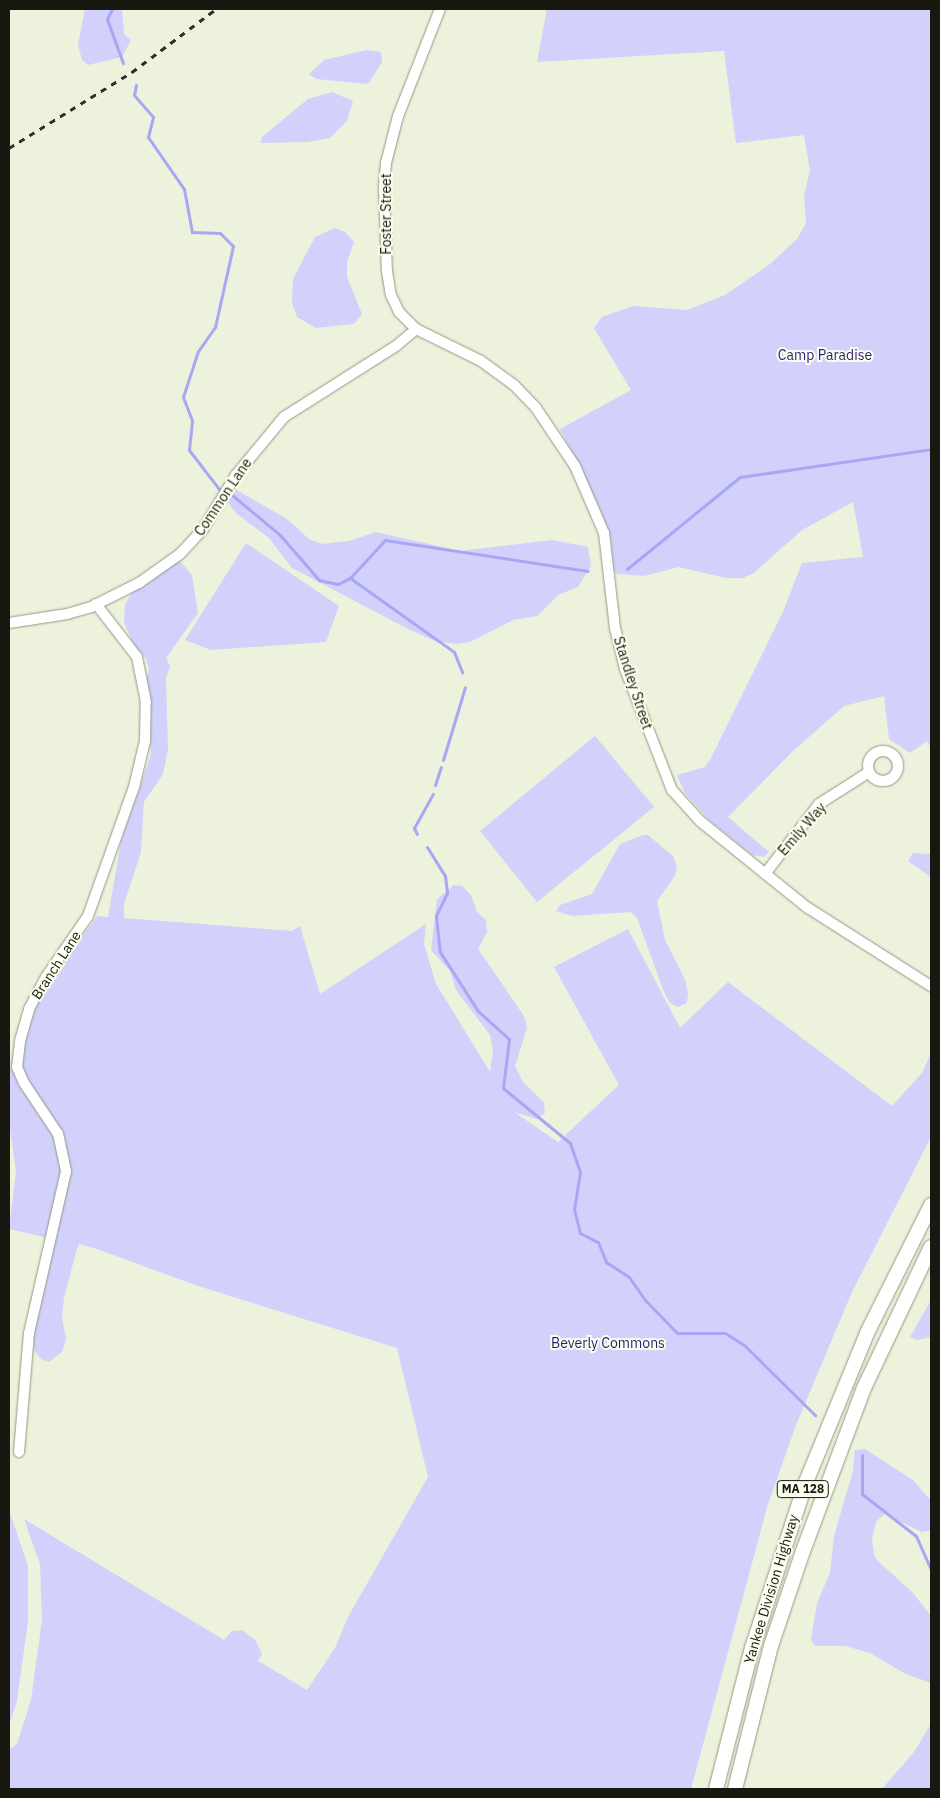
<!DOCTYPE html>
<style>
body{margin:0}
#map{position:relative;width:940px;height:1798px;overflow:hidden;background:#ecf2dc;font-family:"IBM Plex Sans",sans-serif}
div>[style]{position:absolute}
.green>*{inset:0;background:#d1d1fb}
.stream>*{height:3px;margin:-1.5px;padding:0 1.5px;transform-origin:1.5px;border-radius:1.5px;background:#a9a7f3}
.roads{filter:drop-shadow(0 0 1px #939884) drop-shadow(0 0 1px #939884)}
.minor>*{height:10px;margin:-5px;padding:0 5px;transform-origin:5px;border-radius:5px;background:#fff}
.minor>.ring{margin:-5px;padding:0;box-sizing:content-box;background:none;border:10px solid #fff;border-radius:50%}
.highway>*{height:14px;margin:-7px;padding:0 7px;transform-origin:7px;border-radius:7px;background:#fff}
.rail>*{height:3px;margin-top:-1.5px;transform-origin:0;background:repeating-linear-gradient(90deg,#2e3027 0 6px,transparent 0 12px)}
span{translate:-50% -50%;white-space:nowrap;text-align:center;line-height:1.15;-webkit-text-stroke:4px #faffed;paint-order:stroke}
.shield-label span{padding:1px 4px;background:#faffed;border:1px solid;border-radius:4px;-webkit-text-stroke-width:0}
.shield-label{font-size:12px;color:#171911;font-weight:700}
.street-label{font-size:14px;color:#171911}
.park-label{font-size:14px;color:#2e1c72}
.frame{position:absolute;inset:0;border:10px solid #171911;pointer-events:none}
</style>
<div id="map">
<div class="green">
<i style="clip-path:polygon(85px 9px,122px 9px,124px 34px,131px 40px,122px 57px,88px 65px,82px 60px,78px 45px)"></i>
<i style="clip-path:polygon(547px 9px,931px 9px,931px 748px,927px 741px,910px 753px,889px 739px,884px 696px,844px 706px,793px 751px,728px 817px,769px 852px,764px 857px,752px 855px,709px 820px,685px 793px,677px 775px,705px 767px,710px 760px,782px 614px,802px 563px,863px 557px,853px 502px,802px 530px,754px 573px,743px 578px,726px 578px,679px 567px,644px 576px,617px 574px,612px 568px,611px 540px,597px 503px,560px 429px,631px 390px,594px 328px,602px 317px,633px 306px,687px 310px,725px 295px,770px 264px,797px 239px,806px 223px,804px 195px,810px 171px,804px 135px,736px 143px,724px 51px,537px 62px)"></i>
<i style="clip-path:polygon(366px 50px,381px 52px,382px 62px,368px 84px,316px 79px,309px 74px,324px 60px)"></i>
<i style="clip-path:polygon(332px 92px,353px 101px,347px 121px,330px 138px,307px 142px,261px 143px,262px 137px,308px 99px)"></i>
<i style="clip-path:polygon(335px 228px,345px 232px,354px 242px,347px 262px,347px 277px,362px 314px,354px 324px,316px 328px,297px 317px,292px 303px,293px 279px,315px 237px)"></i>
<i style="clip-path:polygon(233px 488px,287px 519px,309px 539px,322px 544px,349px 541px,376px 532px,460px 551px,552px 540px,588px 547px,591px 566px,578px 587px,558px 595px,537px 616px,513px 620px,470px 642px,456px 644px,435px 641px,408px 629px,292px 568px,269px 538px,236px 513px,225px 499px)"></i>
<i style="clip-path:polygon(246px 543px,339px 606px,326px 642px,211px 650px,185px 640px)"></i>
<i style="clip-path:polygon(179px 560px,192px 575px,198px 613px,166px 658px,170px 666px,166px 678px,168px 749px,163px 774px,144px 802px,141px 852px,124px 904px,124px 918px,292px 931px,300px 926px,320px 994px,426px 924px,424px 944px,436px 984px,490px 1072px,493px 1050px,490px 1035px,456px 990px,450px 971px,431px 950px,437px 899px,454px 885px,462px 886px,471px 895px,477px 912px,486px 920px,487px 932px,478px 949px,524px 1016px,527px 1028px,515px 1066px,523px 1082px,544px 1103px,545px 1113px,537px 1119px,514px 1112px,558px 1142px,619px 1085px,554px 967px,628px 929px,680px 1028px,728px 982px,892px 1106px,922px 1073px,931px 1053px,931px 1137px,852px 1292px,796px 1425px,768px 1504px,691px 1789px,9px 1789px,9px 1750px,17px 1744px,31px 1700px,42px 1620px,40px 1564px,24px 1519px,224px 1640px,232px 1631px,242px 1630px,256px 1641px,262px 1654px,258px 1661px,307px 1690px,335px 1648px,348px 1617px,428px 1477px,397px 1348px,198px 1286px,97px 1249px,79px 1244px,76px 1252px,64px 1298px,62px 1318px,66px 1339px,62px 1352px,49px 1362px,41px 1359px,34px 1350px,33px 1332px,48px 1238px,9px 1229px,16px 1172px,9px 1122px,9px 1075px,18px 1029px,97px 916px,108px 917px,121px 841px,151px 755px,145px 686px,149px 669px,146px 658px,135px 648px,124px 622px,125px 604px,132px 593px)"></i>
<i style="clip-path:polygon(595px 736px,654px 807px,537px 902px,480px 831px)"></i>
<i style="clip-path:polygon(643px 835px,648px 835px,673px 856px,677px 867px,675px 876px,657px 901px,665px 940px,685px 980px,688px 993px,687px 1003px,678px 1007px,670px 1003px,664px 992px,637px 918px,631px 912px,572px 916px,556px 911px,560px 905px,592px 894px,620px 844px)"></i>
<i style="clip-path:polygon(913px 853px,931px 854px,931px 877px,908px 861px)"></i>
<i style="clip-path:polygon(931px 1300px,931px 1337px,917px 1340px,910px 1337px)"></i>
<i style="clip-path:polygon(865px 1449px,913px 1480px,931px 1501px,931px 1530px,922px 1532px,884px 1514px,876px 1522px,872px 1538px,874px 1555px,878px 1561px,913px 1593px,931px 1616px,931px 1683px,906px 1674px,870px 1653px,845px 1646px,815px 1646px,811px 1640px,817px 1603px,830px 1573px,834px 1536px,853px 1471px,855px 1450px)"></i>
<i style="clip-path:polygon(9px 1510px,28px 1566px,28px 1621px,17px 1701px,9px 1725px)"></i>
<i style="clip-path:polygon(931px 1724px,931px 1789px,882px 1789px,914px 1752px)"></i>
</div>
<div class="stream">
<i style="left:112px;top:9px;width:11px;rotate:117deg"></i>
<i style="left:107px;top:19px;width:47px;rotate:70deg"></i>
<i style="left:136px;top:85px;width:10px;rotate:101deg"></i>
<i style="left:134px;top:95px;width:29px;rotate:49deg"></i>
<i style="left:153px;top:117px;width:21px;rotate:104deg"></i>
<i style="left:148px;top:137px;width:63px;rotate:55.3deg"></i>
<i style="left:184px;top:189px;width:44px;rotate:79.5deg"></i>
<i style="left:192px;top:232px;width:28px;rotate:2deg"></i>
<i style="left:220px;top:233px;width:18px;rotate:45deg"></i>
<i style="left:233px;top:246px;width:83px;rotate:102.5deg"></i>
<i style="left:215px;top:327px;width:29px;rotate:125deg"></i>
<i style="left:198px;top:351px;width:48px;rotate:108.1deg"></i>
<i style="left:183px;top:397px;width:26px;rotate:69deg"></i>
<i style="left:192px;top:421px;width:29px;rotate:96deg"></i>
<i style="left:189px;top:450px;width:49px;rotate:52.4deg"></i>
<i style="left:219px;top:489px;width:14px;rotate:25deg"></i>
<i style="left:232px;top:495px;width:62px;rotate:39.8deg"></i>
<i style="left:280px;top:535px;width:60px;rotate:49.1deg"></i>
<i style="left:319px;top:580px;width:19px;rotate:12deg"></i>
<i style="left:338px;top:584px;width:13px;rotate:-27deg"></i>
<i style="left:350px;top:578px;width:52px;rotate:-47.4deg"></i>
<i style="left:385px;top:540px;width:205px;rotate:8.7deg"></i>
<i style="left:627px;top:569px;width:146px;rotate:-39.2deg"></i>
<i style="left:740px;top:477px;width:193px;rotate:-8.3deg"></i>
<i style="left:350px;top:578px;width:128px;rotate:35.4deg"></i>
<i style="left:454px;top:652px;width:22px;rotate:68deg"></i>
<i style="left:443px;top:760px;width:76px;rotate:-73.2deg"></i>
<i style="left:435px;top:785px;width:19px;rotate:-72deg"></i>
<i style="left:417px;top:834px;width:7px;rotate:-117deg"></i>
<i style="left:414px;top:828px;width:39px;rotate:-61deg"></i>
<i style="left:427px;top:847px;width:34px;rotate:58deg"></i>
<i style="left:445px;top:876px;width:17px;rotate:83deg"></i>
<i style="left:447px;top:893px;width:25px;rotate:116deg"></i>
<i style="left:436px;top:916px;width:36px;rotate:84deg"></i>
<i style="left:440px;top:952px;width:70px;rotate:57.2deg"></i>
<i style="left:478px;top:1011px;width:42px;rotate:42.1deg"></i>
<i style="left:509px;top:1039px;width:49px;rotate:97deg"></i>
<i style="left:503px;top:1088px;width:87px;rotate:39.4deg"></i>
<i style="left:570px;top:1143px;width:31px;rotate:71deg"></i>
<i style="left:580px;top:1172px;width:37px;rotate:99deg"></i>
<i style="left:574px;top:1209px;width:25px;rotate:76deg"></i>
<i style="left:580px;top:1233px;width:20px;rotate:27deg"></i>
<i style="left:598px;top:1242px;width:22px;rotate:68deg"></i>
<i style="left:606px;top:1262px;width:27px;rotate:33deg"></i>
<i style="left:629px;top:1277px;width:29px;rotate:55deg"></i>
<i style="left:646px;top:1301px;width:45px;rotate:45.9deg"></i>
<i style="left:677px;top:1333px;width:48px"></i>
<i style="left:725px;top:1333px;width:22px;rotate:32deg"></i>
<i style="left:744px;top:1345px;width:100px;rotate:44.6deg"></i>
<i style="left:862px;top:1455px;width:39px;rotate:90deg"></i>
<i style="left:862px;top:1494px;width:68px;rotate:37.9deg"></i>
<i style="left:916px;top:1536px;width:37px;rotate:66deg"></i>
</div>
<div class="roads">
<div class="minor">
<i style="left:440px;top:9px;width:115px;rotate:111.4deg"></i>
<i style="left:398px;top:116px;width:49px;rotate:104.3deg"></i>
<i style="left:386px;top:163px;width:24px;rotate:95deg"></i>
<i style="left:384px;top:187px;width:84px;rotate:88deg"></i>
<i style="left:387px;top:271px;width:24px;rotate:81deg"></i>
<i style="left:391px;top:295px;width:19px;rotate:65deg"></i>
<i style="left:399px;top:312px;width:24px;rotate:45deg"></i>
<i style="left:416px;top:329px;width:72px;rotate:26.2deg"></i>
<i style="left:481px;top:361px;width:41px;rotate:36deg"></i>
<i style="left:514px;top:385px;width:32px;rotate:46deg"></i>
<i style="left:536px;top:408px;width:70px;rotate:56.1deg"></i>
<i style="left:575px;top:466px;width:73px;rotate:66.6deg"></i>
<i style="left:604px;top:533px;width:96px;rotate:83.4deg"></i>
<i style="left:615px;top:628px;width:42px;rotate:76.3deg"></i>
<i style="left:625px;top:669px;width:130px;rotate:68.8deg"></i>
<i style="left:672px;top:790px;width:42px;rotate:47.9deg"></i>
<i style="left:700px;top:821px;width:139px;rotate:38.9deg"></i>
<i style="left:808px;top:908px;width:146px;rotate:32.4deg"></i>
<i style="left:9px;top:623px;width:59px;rotate:-8.8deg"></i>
<i style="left:67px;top:614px;width:25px;rotate:-16deg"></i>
<i style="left:91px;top:607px;width:54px;rotate:-26.6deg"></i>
<i style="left:139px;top:583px;width:50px;rotate:-35.3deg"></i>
<i style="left:180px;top:554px;width:34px;rotate:-47deg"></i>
<i style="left:203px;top:529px;width:63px;rotate:-58.6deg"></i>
<i style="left:236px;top:475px;width:75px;rotate:-50.4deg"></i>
<i style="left:284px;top:417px;width:133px;rotate:-32.4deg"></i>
<i style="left:396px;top:346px;width:26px;rotate:-40deg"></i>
<i class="ring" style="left:868px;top:751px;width:20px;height:20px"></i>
<i style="left:765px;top:874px;width:88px;rotate:-52.4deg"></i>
<i style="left:819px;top:804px;width:59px;rotate:-32.6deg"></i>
<i style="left:19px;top:1452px;width:119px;rotate:-85.2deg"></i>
<i style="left:29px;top:1333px;width:166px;rotate:-77.1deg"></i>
<i style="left:66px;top:1171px;width:38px;rotate:-102deg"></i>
<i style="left:58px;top:1134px;width:61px;rotate:-123.7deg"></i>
<i style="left:24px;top:1083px;width:17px;rotate:-114deg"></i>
<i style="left:17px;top:1067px;width:26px;rotate:-83deg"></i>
<i style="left:20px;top:1041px;width:33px;rotate:-74deg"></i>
<i style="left:29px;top:1009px;width:36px;rotate:-62deg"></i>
<i style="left:46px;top:977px;width:74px;rotate:-55.5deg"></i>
<i style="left:88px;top:916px;width:137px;rotate:-70.4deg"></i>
<i style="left:134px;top:787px;width:47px;rotate:-76.6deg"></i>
<i style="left:145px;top:741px;width:39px;rotate:-89deg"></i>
<i style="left:146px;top:702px;width:46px;rotate:-101.3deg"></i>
<i style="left:137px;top:657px;width:67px;rotate:-127.7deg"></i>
</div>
<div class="highway">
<i style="left:716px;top:1789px;width:146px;rotate:-75.7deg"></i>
<i style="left:752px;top:1648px;width:175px;rotate:-72deg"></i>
<i style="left:806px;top:1482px;width:161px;rotate:-67.7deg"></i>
<i style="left:867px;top:1333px;width:143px;rotate:-63.4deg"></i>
<i style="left:735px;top:1789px;width:147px;rotate:-75.9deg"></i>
<i style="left:771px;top:1646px;width:100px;rotate:-71.4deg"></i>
<i style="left:803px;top:1551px;width:174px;rotate:-69.5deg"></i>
<i style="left:864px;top:1388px;width:156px;rotate:-64.6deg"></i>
</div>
</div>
<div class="rail">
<i style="left:9px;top:148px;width:145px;rotate:-31.7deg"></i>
<i style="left:132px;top:72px;width:105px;rotate:-36.9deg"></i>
</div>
<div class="shield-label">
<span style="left:803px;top:1489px">MA 128</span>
</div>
<div class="street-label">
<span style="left:386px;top:214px;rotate:-90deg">Foster Street</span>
<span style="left:223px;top:497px;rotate:-56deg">Common Lane</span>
<span style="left:633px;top:683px;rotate:72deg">Standley Street</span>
<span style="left:802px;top:829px;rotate:-49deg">Emily Way</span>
<span style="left:56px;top:965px;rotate:-57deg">Branch Lane</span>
<span style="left:771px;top:1589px;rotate:-73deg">Yankee Division Highway</span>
</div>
<div class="park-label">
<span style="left:825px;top:355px">Camp Paradise</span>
<span style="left:608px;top:1343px">Beverly Commons</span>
</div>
<div class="frame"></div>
</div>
